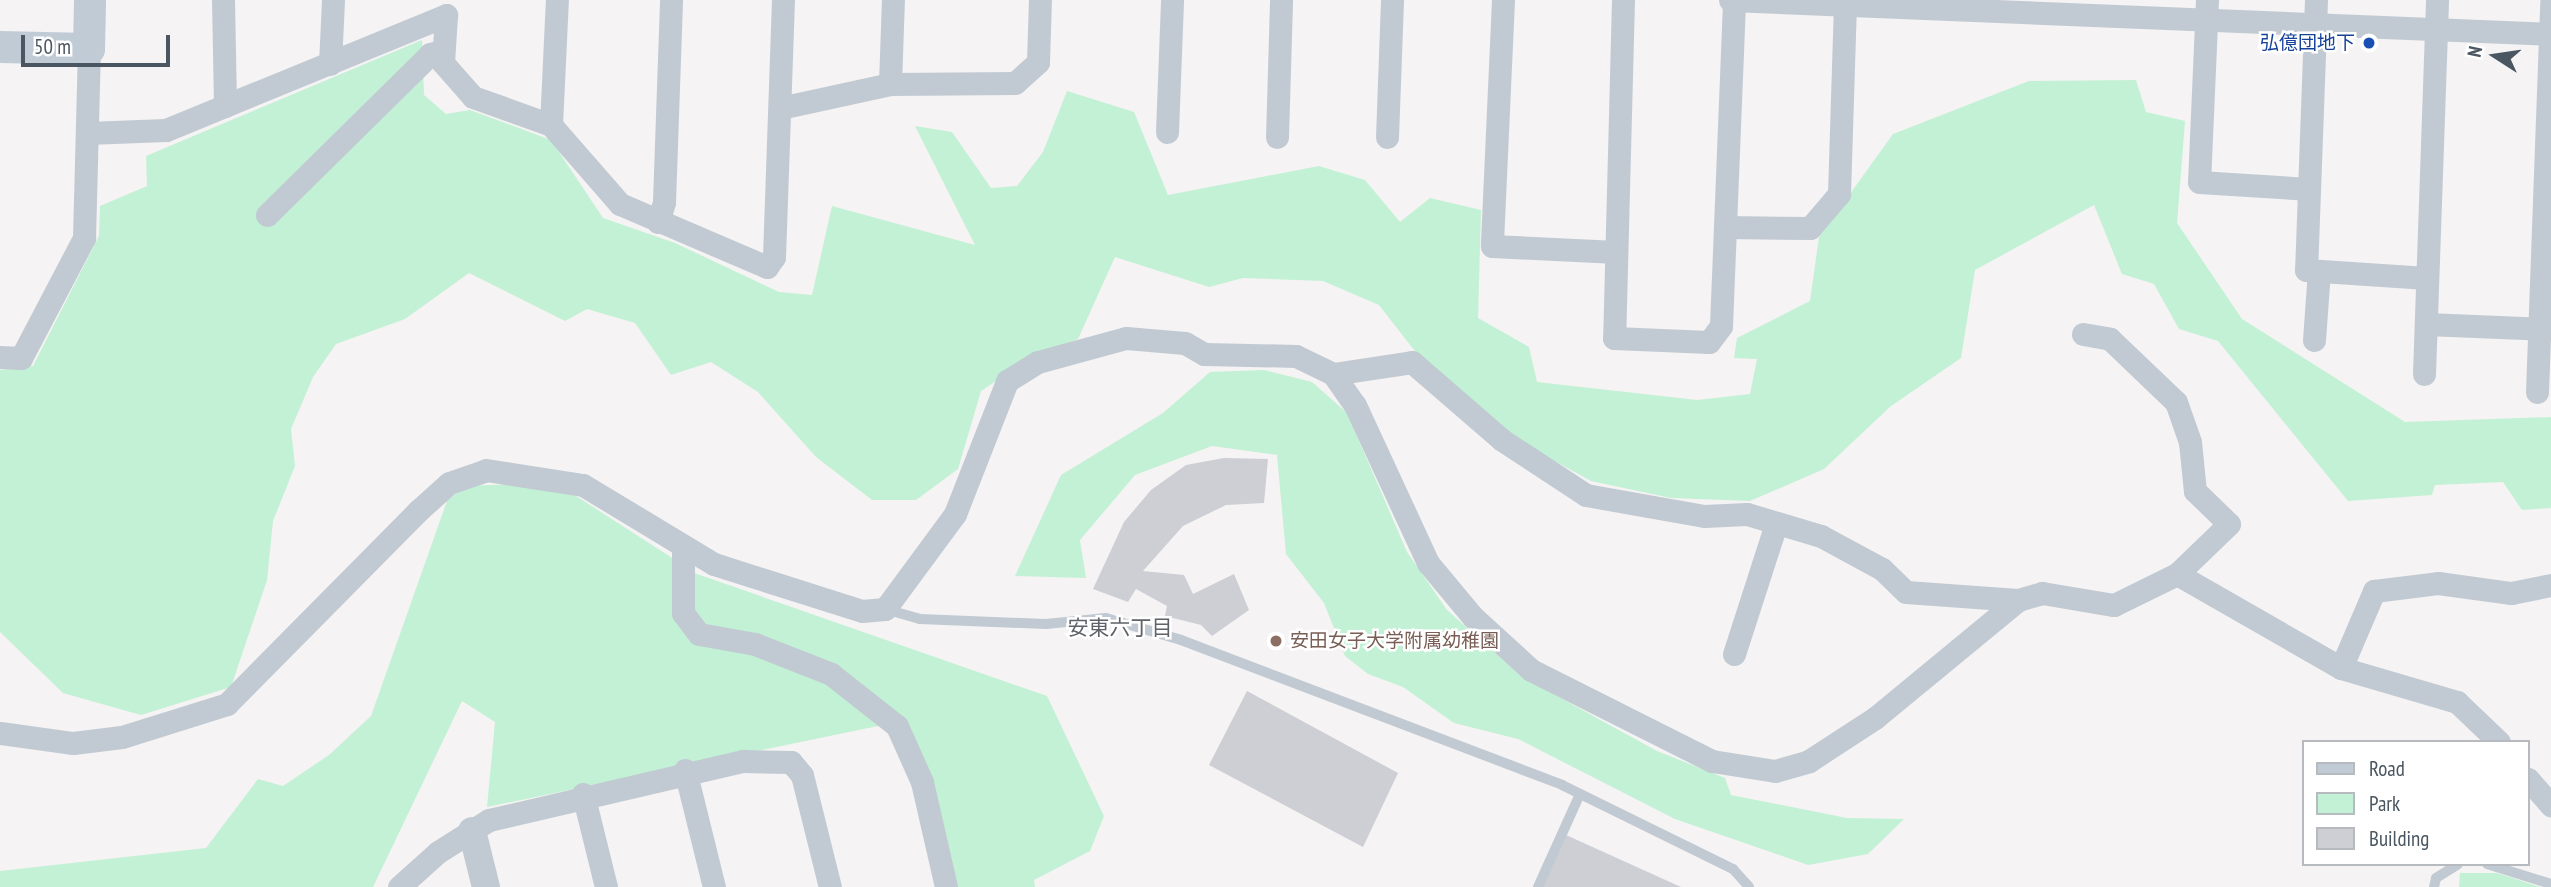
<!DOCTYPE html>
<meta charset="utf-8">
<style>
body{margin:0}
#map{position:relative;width:2551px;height:887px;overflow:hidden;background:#f5f3f3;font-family:"PT Sans Narrow","Noto Sans JP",sans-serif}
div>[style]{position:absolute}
.green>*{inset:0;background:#c3f1d5}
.building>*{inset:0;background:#cdcfd5}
.service>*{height:10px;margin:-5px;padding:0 5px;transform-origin:5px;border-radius:5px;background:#c1cad2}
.minor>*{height:23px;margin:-11.5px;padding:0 11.5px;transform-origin:11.5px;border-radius:11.5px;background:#c1cad2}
.tertiary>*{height:28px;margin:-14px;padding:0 14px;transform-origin:14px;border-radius:14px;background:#c1cad2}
.secondary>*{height:32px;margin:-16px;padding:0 16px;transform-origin:16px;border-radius:16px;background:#c1cbd6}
.dots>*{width:19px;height:19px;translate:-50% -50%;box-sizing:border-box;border:4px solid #fff;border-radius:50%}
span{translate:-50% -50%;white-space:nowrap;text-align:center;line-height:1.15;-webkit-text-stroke:5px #fff;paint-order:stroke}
.transit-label{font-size:19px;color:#164399}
.right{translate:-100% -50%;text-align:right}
.education-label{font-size:19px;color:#785e54}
.left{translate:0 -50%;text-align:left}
.neighbourhood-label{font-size:21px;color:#5f6368}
.legend{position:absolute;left:2302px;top:740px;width:228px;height:126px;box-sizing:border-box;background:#fff;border:2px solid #b7bbc0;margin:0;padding:9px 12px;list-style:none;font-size:21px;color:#4a5661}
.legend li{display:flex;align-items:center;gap:14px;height:35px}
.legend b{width:35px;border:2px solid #b7bbc0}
.north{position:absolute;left:2460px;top:21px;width:70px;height:70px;-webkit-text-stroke:5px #fff;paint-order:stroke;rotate:282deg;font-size:19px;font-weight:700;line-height:28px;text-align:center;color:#4a5661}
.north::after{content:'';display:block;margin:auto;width:24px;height:32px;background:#4a5661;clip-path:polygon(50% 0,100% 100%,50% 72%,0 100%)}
.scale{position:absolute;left:21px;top:35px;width:149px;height:32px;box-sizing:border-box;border:4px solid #4a5661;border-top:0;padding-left:9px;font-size:21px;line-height:24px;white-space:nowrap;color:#4a5661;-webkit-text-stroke:5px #fff;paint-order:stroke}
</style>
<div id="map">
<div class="green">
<i style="clip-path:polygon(422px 40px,424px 95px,446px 114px,470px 110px,551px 140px,603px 218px,675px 243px,779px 292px,812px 295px,832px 206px,975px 245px,915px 126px,952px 132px,991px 188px,1017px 186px,1043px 152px,1067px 91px,1134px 112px,1168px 195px,1319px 166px,1365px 180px,1400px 222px,1430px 198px,1481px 210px,1478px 318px,1529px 347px,1537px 382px,1697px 400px,1750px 394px,1757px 359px,1734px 358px,1737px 338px,1810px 301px,1819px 237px,1893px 134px,2029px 81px,2136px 80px,2146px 112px,2185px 121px,2177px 223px,2242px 319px,2405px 422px,2551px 417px,2551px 508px,2522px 510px,2503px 482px,2435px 485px,2432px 495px,2348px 501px,2218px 341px,2179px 329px,2154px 284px,2122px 274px,2094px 205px,1975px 270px,1961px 358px,1891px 406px,1824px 469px,1750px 501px,1671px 498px,1591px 481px,1507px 435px,1414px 350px,1379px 305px,1323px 281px,1243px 278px,1209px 287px,1115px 257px,1078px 339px,1028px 360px,981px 391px,958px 469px,916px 500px,872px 500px,816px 457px,758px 392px,711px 362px,671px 375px,635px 323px,587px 309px,565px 321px,469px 273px,405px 319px,336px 344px,313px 377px,291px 429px,295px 466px,273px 521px,267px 580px,231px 687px,141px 715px,63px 693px,0 632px,0 370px,33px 366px,99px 236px,100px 206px,147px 186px,146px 156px)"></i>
<i style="clip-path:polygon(1264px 370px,1312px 382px,1347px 413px,1407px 552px,1447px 610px,1522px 677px,1657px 751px,1725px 778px,1731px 795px,1847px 818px,1904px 819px,1868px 854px,1808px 865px,1675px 819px,1518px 739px,1454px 723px,1403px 687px,1368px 674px,1345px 656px,1324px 603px,1286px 554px,1277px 455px,1212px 446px,1135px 475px,1080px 540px,1086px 578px,1015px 576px,1061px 475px,1163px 413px,1210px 372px)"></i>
<i style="clip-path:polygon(518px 484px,573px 494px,697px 574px,1047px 696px,1104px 816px,1090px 851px,1034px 880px,1035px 887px,950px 887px,907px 720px,487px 807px,495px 722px,462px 701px,373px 887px,0 887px,0 871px,206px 848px,258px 779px,283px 786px,329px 755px,371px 716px,447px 501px,465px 486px)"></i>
<i style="clip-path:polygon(2460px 873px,2497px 873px,2540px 887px,2459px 887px)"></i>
</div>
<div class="building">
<i style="clip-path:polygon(1224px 458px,1268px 459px,1264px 503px,1226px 505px,1183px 526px,1143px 571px,1184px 575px,1193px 594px,1234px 574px,1249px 610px,1212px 636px,1201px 625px,1165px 616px,1167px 606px,1136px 589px,1128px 602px,1093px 589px,1124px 522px,1151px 490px,1186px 465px)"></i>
<i style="clip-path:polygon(1247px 691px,1398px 773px,1363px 847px,1209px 765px)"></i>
<i style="clip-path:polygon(1566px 835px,1681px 887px,1543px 887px)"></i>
</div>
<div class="service">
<i style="left:885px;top:609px;width:36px;rotate:16deg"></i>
<i style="left:920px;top:619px;width:126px;rotate:2.3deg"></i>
<i style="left:1046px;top:624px;width:60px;rotate:-5.7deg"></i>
<i style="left:1106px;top:618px;width:78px;rotate:16.3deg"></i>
<i style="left:1181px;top:640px;width:408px;rotate:20.8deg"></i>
<i style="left:1562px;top:785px;width:191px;rotate:26.2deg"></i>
<i style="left:1733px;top:869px;width:24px;rotate:48deg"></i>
<i style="left:2487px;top:864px;width:67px;rotate:17.4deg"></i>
<i style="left:1538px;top:887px;width:102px;rotate:-65.7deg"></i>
<i style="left:2434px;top:887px;width:9px;rotate:-77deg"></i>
<i style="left:2436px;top:878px;width:26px;rotate:-32deg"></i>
</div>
<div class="minor">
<i style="left:223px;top:0;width:106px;rotate:88.9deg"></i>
<i style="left:1503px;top:0;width:246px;rotate:92.6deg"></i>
<i style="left:1492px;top:246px;width:124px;rotate:2.8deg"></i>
<i style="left:1623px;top:0;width:338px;rotate:91.5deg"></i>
<i style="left:1614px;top:338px;width:95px;rotate:2.4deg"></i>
<i style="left:1709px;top:342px;width:20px;rotate:-53deg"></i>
<i style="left:1721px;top:326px;width:326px;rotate:-87.7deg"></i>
<i style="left:1730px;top:0;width:822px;rotate:2.37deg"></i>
<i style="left:2207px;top:0;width:182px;rotate:92.5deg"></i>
<i style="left:2199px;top:182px;width:110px;rotate:3.6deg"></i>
<i style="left:2316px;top:0;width:270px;rotate:92.1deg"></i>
<i style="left:2306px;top:270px;width:121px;rotate:3.8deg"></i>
<i style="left:330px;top:64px;width:64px;rotate:-87.3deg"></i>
<i style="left:890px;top:84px;width:84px;rotate:-88deg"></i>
<i style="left:780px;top:108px;width:113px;rotate:-12.3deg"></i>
<i style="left:890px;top:84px;width:125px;rotate:-0.5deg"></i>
<i style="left:1015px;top:83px;width:31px;rotate:-42deg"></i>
<i style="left:1038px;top:62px;width:62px;rotate:-88.2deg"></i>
<i style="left:551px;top:125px;width:125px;rotate:-87.3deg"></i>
<i style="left:1167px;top:132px;width:132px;rotate:-87.8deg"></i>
<i style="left:87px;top:133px;width:79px;rotate:-2.2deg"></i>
<i style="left:166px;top:130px;width:303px;rotate:-22.3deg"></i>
<i style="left:446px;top:15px;width:48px;rotate:93.6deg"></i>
<i style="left:443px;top:63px;width:45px;rotate:48.6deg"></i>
<i style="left:473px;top:97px;width:83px;rotate:19.7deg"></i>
<i style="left:551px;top:125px;width:105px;rotate:48.9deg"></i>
<i style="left:620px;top:204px;width:160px;rotate:23.2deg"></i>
<i style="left:767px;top:267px;width:12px;rotate:-55deg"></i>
<i style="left:774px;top:257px;width:257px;rotate:-88deg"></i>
<i style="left:1277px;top:137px;width:137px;rotate:-88.3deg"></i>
<i style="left:1387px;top:137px;width:137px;rotate:-87.9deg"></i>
<i style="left:267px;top:215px;width:229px;rotate:-44.6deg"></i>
<i style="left:430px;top:54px;width:13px;rotate:-13deg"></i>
<i style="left:658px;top:222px;width:21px;rotate:-73deg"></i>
<i style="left:664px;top:202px;width:202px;rotate:-88deg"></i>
<i style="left:1725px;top:227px;width:85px;rotate:0.7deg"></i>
<i style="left:1810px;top:228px;width:45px;rotate:-49.5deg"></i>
<i style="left:1839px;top:194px;width:194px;rotate:-88.2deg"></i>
<i style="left:2426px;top:324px;width:125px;rotate:2.3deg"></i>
<i style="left:2083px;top:334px;width:27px;rotate:10deg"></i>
<i style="left:2110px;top:339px;width:91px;rotate:43.7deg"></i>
<i style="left:2176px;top:402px;width:42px;rotate:70.7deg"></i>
<i style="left:2190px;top:442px;width:49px;rotate:84.2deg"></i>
<i style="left:2195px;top:491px;width:47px;rotate:44.1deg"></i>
<i style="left:2229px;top:524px;width:72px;rotate:136.1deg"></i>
<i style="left:2314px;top:340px;width:69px;rotate:-85.9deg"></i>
<i style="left:0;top:357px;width:21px;rotate:3deg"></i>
<i style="left:21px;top:358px;width:136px;rotate:-62.3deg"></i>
<i style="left:84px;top:238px;width:189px;rotate:-88.5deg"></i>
<i style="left:1333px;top:374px;width:80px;rotate:-8.6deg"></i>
<i style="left:1412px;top:362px;width:119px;rotate:40.9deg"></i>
<i style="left:1502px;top:440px;width:100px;rotate:33.2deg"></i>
<i style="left:1586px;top:495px;width:120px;rotate:10.1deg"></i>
<i style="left:1704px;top:516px;width:43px;rotate:-2.7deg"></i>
<i style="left:1747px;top:514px;width:77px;rotate:16.6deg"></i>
<i style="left:1821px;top:536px;width:69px;rotate:28.4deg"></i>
<i style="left:1882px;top:569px;width:33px;rotate:44deg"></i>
<i style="left:1906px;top:592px;width:112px;rotate:4.1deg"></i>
<i style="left:2424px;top:374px;width:374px;rotate:-88deg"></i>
<i style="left:2537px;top:392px;width:390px;rotate:-87.9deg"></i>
<i style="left:683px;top:548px;width:65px;rotate:90deg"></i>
<i style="left:683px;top:613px;width:26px;rotate:53deg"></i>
<i style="left:699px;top:634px;width:57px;rotate:10.1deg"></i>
<i style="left:755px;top:644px;width:82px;rotate:21.5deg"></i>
<i style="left:831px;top:674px;width:84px;rotate:38.2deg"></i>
<i style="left:897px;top:726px;width:61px;rotate:65.9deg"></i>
<i style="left:922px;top:782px;width:108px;rotate:77.1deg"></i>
<i style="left:1734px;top:654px;width:137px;rotate:-72.1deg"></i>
<i style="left:2341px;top:668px;width:84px;rotate:-66.8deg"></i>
<i style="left:2374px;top:591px;width:64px;rotate:-7.1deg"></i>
<i style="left:2438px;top:583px;width:74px;rotate:7.8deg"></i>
<i style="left:2511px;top:593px;width:41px;rotate:-11.3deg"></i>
<i style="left:0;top:733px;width:74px;rotate:7.8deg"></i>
<i style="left:73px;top:743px;width:49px;rotate:-7deg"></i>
<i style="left:122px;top:737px;width:110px;rotate:-17.4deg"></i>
<i style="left:227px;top:704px;width:273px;rotate:-45.3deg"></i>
<i style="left:419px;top:510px;width:40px;rotate:-42deg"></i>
<i style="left:449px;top:483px;width:39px;rotate:-19deg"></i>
<i style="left:486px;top:470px;width:98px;rotate:8.8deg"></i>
<i style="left:583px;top:485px;width:153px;rotate:31.1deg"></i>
<i style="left:714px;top:564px;width:155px;rotate:17.6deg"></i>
<i style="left:862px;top:611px;width:23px;rotate:-5deg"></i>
<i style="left:885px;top:609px;width:118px;rotate:-53.6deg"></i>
<i style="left:955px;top:514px;width:143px;rotate:-68.6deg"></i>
<i style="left:1007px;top:381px;width:36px;rotate:-32deg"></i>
<i style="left:1038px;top:362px;width:91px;rotate:-15.3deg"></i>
<i style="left:1126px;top:338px;width:59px;rotate:4.8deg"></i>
<i style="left:1185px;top:343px;width:22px;rotate:30deg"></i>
<i style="left:1204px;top:354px;width:92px;rotate:1.2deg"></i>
<i style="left:1296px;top:356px;width:41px;rotate:25.9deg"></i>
<i style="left:1333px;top:374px;width:38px;rotate:55deg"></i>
<i style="left:1355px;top:405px;width:174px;rotate:65.2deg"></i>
<i style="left:1428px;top:563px;width:70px;rotate:50.2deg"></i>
<i style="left:1473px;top:617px;width:79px;rotate:42.4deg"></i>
<i style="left:1531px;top:670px;width:203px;rotate:26.7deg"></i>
<i style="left:1712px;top:761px;width:64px;rotate:9deg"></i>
<i style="left:1775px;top:771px;width:35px;rotate:-16deg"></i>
<i style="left:1809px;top:761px;width:79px;rotate:-33.1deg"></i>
<i style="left:1875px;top:718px;width:185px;rotate:-39.5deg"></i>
<i style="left:2018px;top:600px;width:25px;rotate:-16deg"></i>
<i style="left:2042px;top:593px;width:73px;rotate:9.5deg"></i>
<i style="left:2114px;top:605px;width:70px;rotate:-26.2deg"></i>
<i style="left:2177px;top:574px;width:189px;rotate:29.8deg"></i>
<i style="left:2341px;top:668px;width:121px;rotate:16.3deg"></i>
<i style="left:2457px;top:702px;width:58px;rotate:43.6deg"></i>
<i style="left:685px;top:770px;width:121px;rotate:76.1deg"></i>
<i style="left:2528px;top:779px;width:35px;rotate:49deg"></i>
<i style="left:583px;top:794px;width:96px;rotate:76.1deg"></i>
<i style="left:399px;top:887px;width:52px;rotate:-41.9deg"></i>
<i style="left:438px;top:852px;width:60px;rotate:-32.1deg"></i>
<i style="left:489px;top:820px;width:261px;rotate:-13.1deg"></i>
<i style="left:743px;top:761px;width:48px;rotate:1.2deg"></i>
<i style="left:791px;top:762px;width:17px;rotate:50deg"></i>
<i style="left:802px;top:775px;width:115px;rotate:76deg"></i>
</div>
<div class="tertiary">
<i style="left:472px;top:831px;width:58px;rotate:76deg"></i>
</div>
<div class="secondary">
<i style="left:0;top:47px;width:89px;rotate:1.3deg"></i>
<i style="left:89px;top:49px;width:49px;rotate:-88.8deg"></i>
</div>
<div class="dots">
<i style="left:2369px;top:43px;background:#1a4fb4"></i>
<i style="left:1276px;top:641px;background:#8d6e63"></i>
</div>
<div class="transit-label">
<span class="right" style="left:2355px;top:43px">弘億団地下</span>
</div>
<div class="education-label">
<span class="left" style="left:1290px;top:641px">安田女子大学附属幼稚園</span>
</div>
<div class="neighbourhood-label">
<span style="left:1120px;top:628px">安東六丁目</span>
</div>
<ul class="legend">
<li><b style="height:9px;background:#c1cbd6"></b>Road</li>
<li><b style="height:19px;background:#c3f1d5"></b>Park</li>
<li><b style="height:19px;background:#cdcfd5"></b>Building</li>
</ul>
<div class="north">N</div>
<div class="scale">50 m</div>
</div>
